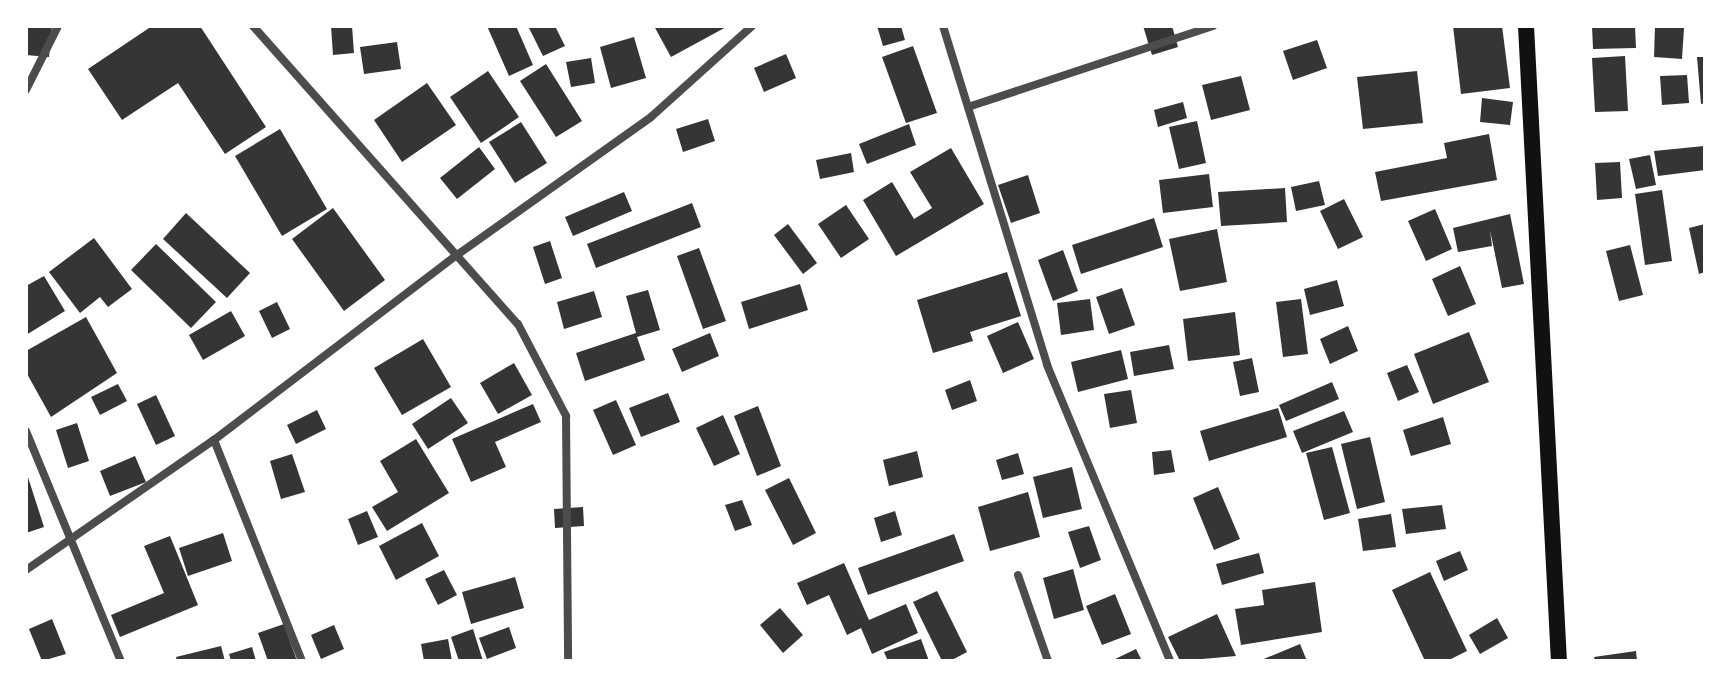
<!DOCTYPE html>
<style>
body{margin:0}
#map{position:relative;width:1731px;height:687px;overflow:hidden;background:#fff;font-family:Figtree,sans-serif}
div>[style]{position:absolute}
.building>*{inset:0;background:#353535}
.minor>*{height:8px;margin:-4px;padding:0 4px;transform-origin:4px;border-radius:4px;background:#4c4c4c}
.secondary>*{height:16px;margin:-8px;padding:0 8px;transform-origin:8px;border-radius:8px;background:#111}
span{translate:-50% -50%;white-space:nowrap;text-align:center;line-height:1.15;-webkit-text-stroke:8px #fff;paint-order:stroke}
.frame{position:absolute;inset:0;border:28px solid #fff;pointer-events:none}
</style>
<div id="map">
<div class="building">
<i style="clip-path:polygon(26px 26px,52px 26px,49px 57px,26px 55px)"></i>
<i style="clip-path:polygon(152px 26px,200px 26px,266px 127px,225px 154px,178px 83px,122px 120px,88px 69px)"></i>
<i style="clip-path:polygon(331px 26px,352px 26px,354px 53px,333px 55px)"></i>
<i style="clip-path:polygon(487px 26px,516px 26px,533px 65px,509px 76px)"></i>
<i style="clip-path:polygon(528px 26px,555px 26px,565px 46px,543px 56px)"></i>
<i style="clip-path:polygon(654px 26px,728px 26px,671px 57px)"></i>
<i style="clip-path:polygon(877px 26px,901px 26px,905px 40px,883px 46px)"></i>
<i style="clip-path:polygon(1143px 26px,1172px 26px,1178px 47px,1152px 55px)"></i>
<i style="clip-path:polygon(1453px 26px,1502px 26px,1510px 88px,1461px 94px)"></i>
<i style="clip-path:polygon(1592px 26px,1635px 26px,1636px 48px,1593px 49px)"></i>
<i style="clip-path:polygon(1655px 26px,1684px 28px,1682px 59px,1654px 57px)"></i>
<i style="clip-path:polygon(634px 37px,646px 78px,611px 88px,600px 47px)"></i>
<i style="clip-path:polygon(1317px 40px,1327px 68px,1293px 80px,1283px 51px)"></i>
<i style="clip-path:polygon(397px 42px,401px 69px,364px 74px,360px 47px)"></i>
<i style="clip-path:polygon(913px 46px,937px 113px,906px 123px,882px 57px)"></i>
<i style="clip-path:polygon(786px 54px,796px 78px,764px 92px,754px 68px)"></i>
<i style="clip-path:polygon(1625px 56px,1628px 111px,1595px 112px,1592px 58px)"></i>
<i style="clip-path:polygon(1697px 57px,1705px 57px,1705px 103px,1701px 104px)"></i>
<i style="clip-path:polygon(591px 58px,595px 83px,571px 87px,566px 62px)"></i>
<i style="clip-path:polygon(546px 64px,582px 121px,556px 137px,520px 81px)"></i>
<i style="clip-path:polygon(488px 71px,519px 117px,481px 143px,450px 97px)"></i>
<i style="clip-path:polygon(1417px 71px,1423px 123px,1363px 129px,1357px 77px)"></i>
<i style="clip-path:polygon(1687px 75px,1689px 103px,1662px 105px,1660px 76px)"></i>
<i style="clip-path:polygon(1241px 76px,1250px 110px,1211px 120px,1202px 85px)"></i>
<i style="clip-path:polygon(427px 83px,456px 125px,402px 162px,374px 120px)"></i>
<i style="clip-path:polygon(1482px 98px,1513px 102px,1510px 125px,1480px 122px)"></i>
<i style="clip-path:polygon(1183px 102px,1187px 118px,1158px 127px,1154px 110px)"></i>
<i style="clip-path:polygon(708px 119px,715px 141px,683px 152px,676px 129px)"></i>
<i style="clip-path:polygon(1197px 121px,1206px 163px,1179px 169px,1169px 127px)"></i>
<i style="clip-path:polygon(521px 122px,547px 163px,515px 183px,489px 142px)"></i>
<i style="clip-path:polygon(909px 124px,916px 145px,867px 164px,859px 144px)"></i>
<i style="clip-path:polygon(280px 129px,327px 209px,282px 236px,235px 156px)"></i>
<i style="clip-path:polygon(1489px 134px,1497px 180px,1381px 201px,1375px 172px,1447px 158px,1444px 143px)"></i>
<i style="clip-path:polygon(1704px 146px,1705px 170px,1658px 176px,1654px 151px)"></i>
<i style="clip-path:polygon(479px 147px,495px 169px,457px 199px,440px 178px)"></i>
<i style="clip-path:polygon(951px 148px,984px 204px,896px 256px,863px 200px,892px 182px,914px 219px,932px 208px,910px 172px)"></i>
<i style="clip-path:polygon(851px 153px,854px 172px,820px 179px,816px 160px)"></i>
<i style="clip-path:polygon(1650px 155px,1656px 185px,1636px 189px,1629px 159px)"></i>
<i style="clip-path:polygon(1620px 162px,1622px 198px,1597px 200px,1595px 163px)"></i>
<i style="clip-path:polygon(1209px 174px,1213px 207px,1163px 213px,1159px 180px)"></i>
<i style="clip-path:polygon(1028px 175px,1040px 213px,1011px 223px,998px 185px)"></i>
<i style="clip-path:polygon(1319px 181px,1325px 205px,1296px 211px,1291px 187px)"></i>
<i style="clip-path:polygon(1285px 188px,1287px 222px,1221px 226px,1218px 192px)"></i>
<i style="clip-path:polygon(1662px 190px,1672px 261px,1645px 265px,1635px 194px)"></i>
<i style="clip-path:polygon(624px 192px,632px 211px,573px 236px,565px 217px)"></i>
<i style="clip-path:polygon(1344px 199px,1363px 237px,1338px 249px,1320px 211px)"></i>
<i style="clip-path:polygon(692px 203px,701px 227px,596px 268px,587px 244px)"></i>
<i style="clip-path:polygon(846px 205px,869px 239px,841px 258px,818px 224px)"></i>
<i style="clip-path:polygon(333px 208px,385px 280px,344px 311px,292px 239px)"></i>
<i style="clip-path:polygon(1435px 209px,1452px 249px,1426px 261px,1408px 221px)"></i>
<i style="clip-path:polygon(186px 213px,250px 273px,227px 298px,163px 239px)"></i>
<i style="clip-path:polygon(1510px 214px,1524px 284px,1502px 288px,1490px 230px,1492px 246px,1458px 252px,1453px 228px)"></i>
<i style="clip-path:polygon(1154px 218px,1163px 247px,1081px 274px,1072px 245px)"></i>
<i style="clip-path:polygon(788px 224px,817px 263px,803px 274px,774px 235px)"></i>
<i style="clip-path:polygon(1705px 224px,1705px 272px,1699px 274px,1689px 228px)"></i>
<i style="clip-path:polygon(1217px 229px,1227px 282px,1180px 291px,1169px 239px)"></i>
<i style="clip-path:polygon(94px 238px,132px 289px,108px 307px,100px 297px,80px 313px,49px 272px)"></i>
<i style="clip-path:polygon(550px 241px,562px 278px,545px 284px,533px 247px)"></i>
<i style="clip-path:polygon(156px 244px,216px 302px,191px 328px,131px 270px)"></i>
<i style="clip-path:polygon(1630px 245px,1643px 295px,1619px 301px,1606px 251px)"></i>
<i style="clip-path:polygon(699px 248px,726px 321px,703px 329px,677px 256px)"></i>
<i style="clip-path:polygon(1063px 250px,1078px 291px,1053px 301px,1038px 260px)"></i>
<i style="clip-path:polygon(1460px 266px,1476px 304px,1448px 316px,1432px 279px)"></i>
<i style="clip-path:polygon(1007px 272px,1021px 316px,970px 332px,973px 341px,933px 353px,917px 300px)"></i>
<i style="clip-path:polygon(44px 276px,65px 311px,26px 335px,26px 286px)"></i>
<i style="clip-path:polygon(1337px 280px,1344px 306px,1310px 315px,1304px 289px)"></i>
<i style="clip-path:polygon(800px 284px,808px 310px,749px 329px,741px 302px)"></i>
<i style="clip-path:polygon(1122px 288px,1135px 325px,1109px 334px,1096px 297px)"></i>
<i style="clip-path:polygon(648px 290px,660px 330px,637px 337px,645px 360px,585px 381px,576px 353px,636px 333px,626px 296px)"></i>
<i style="clip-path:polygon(594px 291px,602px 317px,564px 329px,557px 302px)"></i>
<i style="clip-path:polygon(1090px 299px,1094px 330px,1061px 335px,1057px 303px)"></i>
<i style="clip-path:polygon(1301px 299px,1308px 354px,1283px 357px,1276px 302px)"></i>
<i style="clip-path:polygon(277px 302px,290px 329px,272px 338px,259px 311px)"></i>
<i style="clip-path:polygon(231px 311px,245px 336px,203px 360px,189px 335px)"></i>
<i style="clip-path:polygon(1235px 312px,1240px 355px,1188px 361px,1183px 319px)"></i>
<i style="clip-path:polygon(86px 317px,117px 373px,51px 417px,26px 372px,26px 351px)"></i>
<i style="clip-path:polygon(1018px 322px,1034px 359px,1003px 373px,987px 336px)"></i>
<i style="clip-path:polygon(1348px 326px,1358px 351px,1330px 364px,1320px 339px)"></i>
<i style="clip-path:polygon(1469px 332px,1489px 382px,1433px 404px,1414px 354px)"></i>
<i style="clip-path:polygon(710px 333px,719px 356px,682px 372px,672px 349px)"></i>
<i style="clip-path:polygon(423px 339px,451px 387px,402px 415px,374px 368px)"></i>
<i style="clip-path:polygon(1169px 345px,1174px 369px,1134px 376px,1130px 352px)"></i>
<i style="clip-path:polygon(1121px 350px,1128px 379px,1078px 392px,1071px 362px)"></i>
<i style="clip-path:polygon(1252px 358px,1259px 392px,1240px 396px,1233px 362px)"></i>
<i style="clip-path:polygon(514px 363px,532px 395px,498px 414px,480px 383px)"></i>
<i style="clip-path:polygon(1407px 365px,1419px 392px,1398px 401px,1387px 373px)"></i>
<i style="clip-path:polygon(970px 380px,977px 401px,952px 410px,945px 390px)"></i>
<i style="clip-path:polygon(1332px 382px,1339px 399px,1286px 421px,1279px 405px)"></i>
<i style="clip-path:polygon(118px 384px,127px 401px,100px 415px,91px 397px)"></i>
<i style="clip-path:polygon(1131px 390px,1137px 423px,1110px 428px,1104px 394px)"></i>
<i style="clip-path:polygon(668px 393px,680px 422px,641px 437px,629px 408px)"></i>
<i style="clip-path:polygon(156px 395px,175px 436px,156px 445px,137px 404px)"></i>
<i style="clip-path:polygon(451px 398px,468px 423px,428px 449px,412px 424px)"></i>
<i style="clip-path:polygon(616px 400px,636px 445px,613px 455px,593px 410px)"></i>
<i style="clip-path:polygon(533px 404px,541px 422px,495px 442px,506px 467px,471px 482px,452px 439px)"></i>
<i style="clip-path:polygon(758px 406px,781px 466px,757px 476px,734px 416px)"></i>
<i style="clip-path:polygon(1278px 408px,1287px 437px,1209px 461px,1200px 431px)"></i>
<i style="clip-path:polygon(317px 410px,326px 429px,296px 444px,287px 425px)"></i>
<i style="clip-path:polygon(1344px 411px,1353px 432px,1302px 453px,1293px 431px)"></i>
<i style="clip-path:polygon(723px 415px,740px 454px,714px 466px,696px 428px)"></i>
<i style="clip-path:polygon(1443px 417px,1451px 444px,1411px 456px,1403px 430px)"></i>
<i style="clip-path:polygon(77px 423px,89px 461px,68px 468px,56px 430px)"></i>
<i style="clip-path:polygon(1370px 437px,1385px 502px,1357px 509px,1341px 444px)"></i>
<i style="clip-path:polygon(416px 439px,449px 493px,387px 531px,372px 507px,398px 492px,380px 461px)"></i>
<i style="clip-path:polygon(1332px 447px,1350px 513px,1324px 520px,1306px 453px)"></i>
<i style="clip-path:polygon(1171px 450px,1175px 472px,1154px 475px,1152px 452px)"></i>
<i style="clip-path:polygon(917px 451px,923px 477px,889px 486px,883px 460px)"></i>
<i style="clip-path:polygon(1018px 453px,1024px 474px,1002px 480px,996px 460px)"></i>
<i style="clip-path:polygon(292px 454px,305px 492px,281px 499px,270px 461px)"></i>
<i style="clip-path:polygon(135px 456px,146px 482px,110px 496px,100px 471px)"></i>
<i style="clip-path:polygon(1072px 467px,1082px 509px,1043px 518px,1033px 477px)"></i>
<i style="clip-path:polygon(26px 471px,44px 527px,26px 533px)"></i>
<i style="clip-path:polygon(789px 478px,816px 533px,793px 545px,765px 490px)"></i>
<i style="clip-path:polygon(1218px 487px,1240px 539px,1214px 550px,1193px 498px)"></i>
<i style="clip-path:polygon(1028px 492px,1040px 537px,990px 551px,978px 507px)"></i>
<i style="clip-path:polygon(742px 500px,752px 525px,735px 531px,725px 505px)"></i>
<i style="clip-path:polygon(1442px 505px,1446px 529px,1406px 534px,1402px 509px)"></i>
<i style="clip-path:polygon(583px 507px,584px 526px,555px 528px,554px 509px)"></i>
<i style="clip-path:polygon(367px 511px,378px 537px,358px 545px,348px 519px)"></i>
<i style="clip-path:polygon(895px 511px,902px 535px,881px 542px,874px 518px)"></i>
<i style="clip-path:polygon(1391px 514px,1396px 547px,1363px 551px,1358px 519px)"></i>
<i style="clip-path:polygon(422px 523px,439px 556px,396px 580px,379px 546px)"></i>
<i style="clip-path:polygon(1089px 526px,1101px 560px,1080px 568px,1068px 532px)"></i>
<i style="clip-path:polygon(223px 533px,232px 561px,188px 576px,179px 548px)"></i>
<i style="clip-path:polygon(954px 534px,964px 561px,868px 595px,858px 568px)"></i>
<i style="clip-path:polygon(170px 536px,198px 605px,120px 637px,111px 615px,164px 593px,144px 546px)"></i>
<i style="clip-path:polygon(1460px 551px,1468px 570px,1444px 581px,1436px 561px)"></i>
<i style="clip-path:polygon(1259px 553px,1264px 573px,1222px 585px,1216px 564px)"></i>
<i style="clip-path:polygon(844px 563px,869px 620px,906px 604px,918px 633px,872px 654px,861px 628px,847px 635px,829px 595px,807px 605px,797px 583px)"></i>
<i style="clip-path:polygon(1073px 569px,1084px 610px,1054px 619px,1043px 578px)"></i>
<i style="clip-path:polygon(444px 570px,457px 595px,438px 605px,425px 579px)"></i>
<i style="clip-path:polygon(1430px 572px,1467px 651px,1447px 661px,1425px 661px,1392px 590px)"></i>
<i style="clip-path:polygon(515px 577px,524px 608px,471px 624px,462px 592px)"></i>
<i style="clip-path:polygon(1315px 582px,1322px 632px,1241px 645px,1235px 609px,1264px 605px,1262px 590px)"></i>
<i style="clip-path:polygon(937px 591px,967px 652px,950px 661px,942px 661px,913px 602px)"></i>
<i style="clip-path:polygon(1115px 594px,1131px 634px,1102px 645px,1086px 606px)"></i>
<i style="clip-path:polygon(780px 608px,803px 635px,783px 653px,760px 625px)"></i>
<i style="clip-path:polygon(1217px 614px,1236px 656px,1180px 661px,1168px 637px)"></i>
<i style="clip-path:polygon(1497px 618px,1508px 638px,1480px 654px,1469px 635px)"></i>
<i style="clip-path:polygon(52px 619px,66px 654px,42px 661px,29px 629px)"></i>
<i style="clip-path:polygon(284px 624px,297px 661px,268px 661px,258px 633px)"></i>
<i style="clip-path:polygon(334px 625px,344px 649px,321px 659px,311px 635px)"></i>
<i style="clip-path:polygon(509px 627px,516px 648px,487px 659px,479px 638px)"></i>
<i style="clip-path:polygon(473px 629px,483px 661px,459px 661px,451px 637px)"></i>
<i style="clip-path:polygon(448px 639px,452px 661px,424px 661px,421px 644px)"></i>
<i style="clip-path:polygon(921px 639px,929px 661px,888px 661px,884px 652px)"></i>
<i style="clip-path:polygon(1300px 644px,1307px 661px,1259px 661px)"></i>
<i style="clip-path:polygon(221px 646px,225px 661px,177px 661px,176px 657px)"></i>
<i style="clip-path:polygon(252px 647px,256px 661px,231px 661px,229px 654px)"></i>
<i style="clip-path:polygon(1136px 649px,1142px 661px,1111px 661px)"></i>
<i style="clip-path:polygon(1636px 651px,1637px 661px,1595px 661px,1594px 657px)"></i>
</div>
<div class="minor">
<i style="left:253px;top:26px;width:399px;rotate:48.4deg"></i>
<i style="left:518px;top:324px;width:104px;rotate:62.4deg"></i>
<i style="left:566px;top:416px;width:245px;rotate:89.5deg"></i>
<i style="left:943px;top:26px;width:355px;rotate:72.9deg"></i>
<i style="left:1047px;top:365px;width:321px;rotate:67.4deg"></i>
<i style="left:26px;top:90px;width:72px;rotate:-63.4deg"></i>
<i style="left:968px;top:107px;width:258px;rotate:-18.3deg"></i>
<i style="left:26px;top:431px;width:249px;rotate:67.6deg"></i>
<i style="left:214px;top:440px;width:238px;rotate:68.3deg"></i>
<i style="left:26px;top:570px;width:229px;rotate:-34.7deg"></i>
<i style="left:214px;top:440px;width:305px;rotate:-37.3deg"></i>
<i style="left:457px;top:255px;width:238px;rotate:-35.4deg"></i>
<i style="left:651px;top:117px;width:136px;rotate:-42deg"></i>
<i style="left:1018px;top:575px;width:91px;rotate:70.8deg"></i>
</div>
<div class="secondary">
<i style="left:1526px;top:26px;width:636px;rotate:87.03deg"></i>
</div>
<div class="frame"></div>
</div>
